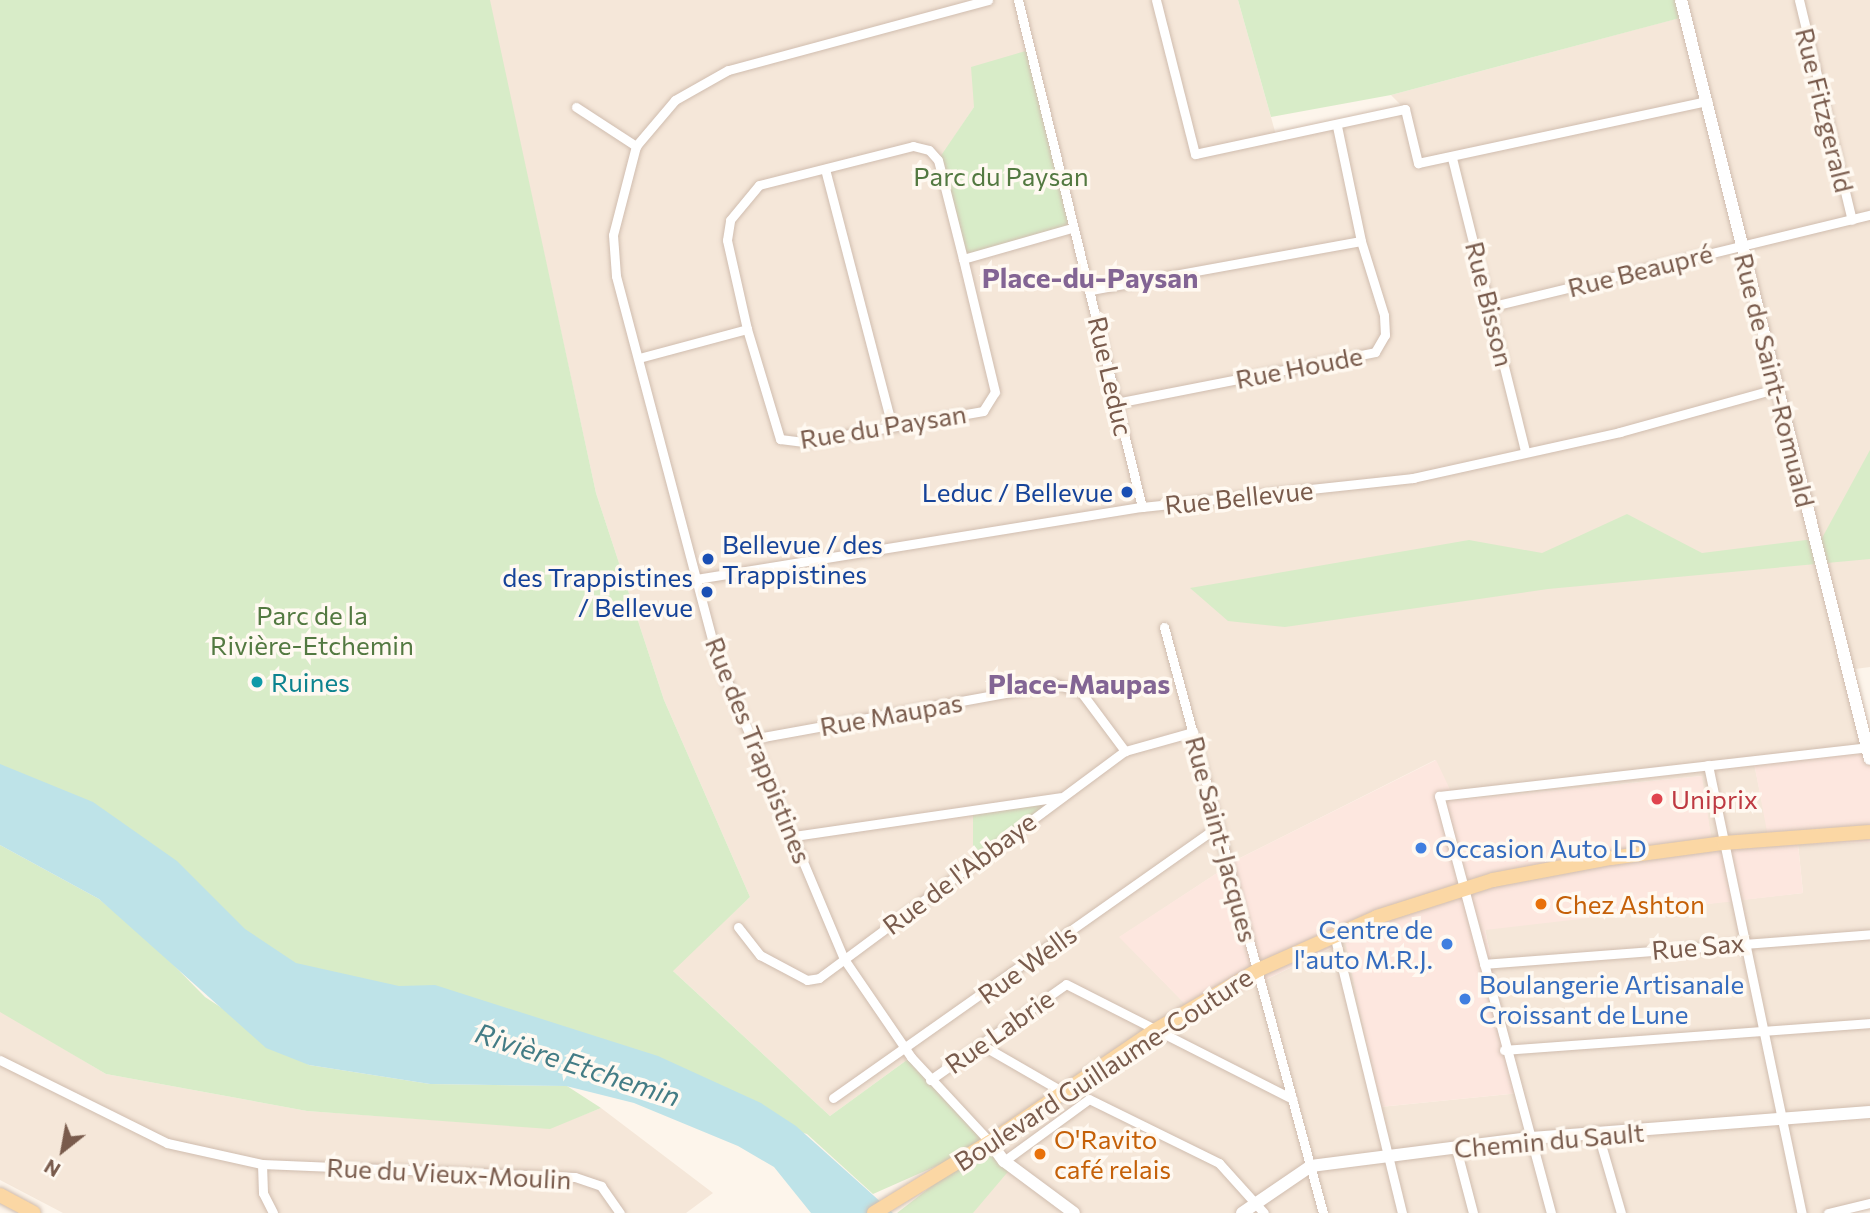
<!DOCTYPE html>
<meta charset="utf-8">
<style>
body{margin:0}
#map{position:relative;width:1870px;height:1213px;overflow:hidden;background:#fdf5eb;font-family:Commissioner,sans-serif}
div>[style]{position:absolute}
.residential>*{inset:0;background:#f5e7d9}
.commercial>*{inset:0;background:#fde7df}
.green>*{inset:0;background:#d8ecc8}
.water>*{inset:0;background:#bee3e8}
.roads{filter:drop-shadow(0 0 2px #d0bdaf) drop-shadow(0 0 2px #d0bdaf)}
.street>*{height:9px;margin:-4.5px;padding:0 4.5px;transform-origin:4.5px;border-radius:4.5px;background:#fff}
.secondary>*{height:12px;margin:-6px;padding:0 6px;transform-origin:6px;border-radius:6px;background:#fff}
.primary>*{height:14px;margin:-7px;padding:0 7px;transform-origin:7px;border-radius:7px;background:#fbd7a4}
.dots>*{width:19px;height:19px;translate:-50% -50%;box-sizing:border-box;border:4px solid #fff9f1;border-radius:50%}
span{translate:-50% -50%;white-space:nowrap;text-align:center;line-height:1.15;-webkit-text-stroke:7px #fff9f1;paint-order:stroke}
.street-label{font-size:26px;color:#795b4c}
.park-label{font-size:26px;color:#537941}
.transit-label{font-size:26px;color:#164399}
.right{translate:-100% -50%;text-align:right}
.left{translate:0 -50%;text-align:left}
.culture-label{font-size:26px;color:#0d838f}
.health-label{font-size:26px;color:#be3a42}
.shop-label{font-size:26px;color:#366cbe}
.food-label{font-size:26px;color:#c56008}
.neighbourhood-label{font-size:28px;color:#836594;font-weight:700}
.water-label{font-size:28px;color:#437c85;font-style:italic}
.north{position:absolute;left:28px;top:1115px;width:70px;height:70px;-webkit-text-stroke:5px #fff9f1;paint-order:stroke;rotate:211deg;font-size:19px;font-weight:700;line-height:28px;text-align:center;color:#795b4c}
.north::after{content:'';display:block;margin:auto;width:24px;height:32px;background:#795b4c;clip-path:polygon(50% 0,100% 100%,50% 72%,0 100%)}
</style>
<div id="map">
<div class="residential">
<i style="clip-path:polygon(evenodd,489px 0,1238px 0,1276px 135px,1406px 110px,1391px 95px,1679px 18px,1675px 0,1870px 0,1870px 667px,1855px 669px,1870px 744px,1754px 763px,1770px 842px,1713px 850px,1701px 776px,1454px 800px,1435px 760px,1240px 858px,1120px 937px,1195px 1014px,1346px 941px,1380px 1107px,1520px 1093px,1485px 929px,1803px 893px,1798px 844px,1870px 842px,1870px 1203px,1828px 1213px,971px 1213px,911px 1057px,830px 1116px,672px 970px,750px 897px,664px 700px,596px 493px,489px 0,974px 107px,963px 258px,939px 160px,974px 107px)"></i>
<i style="clip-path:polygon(0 1011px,106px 1074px,307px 1111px,550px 1128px,601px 1108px,713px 1193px,686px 1213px,63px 1213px,0 1180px)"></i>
</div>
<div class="commercial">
<i style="clip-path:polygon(1870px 744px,1870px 842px,1798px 844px,1803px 893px,1485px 930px,1520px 1093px,1380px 1107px,1345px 941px,1195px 1014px,1119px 937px,1240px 858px,1436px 760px,1455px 800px,1702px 776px,1713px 849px,1769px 842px,1754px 763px)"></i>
</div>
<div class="green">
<i style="clip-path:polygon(0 0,490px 0,596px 493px,664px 700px,750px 897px,673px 971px,830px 1116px,911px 1057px,1012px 1167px,973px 1213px,897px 1213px,986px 1144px,873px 1194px,807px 1134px,684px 1097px,347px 1021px,0 805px)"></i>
<i style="clip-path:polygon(1238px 0,1675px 0,1680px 18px,1391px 95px,1271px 117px)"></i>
<i style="clip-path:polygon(1029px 50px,1072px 228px,963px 259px,938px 160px,974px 107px,971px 67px)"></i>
<i style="clip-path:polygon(1870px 450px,1870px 559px,1548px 589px,1285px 627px,1228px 621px,1190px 588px,1469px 540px,1542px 553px,1627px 514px,1702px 553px,1822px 538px)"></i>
<i style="clip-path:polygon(1061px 796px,973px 862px,973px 809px)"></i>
<i style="clip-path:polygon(0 845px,99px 899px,148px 939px,205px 997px,309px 1065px,430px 1084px,567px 1086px,601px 1108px,550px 1129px,307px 1111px,106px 1074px,0 1012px)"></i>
</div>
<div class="water">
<i style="clip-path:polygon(0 764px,93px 802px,177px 861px,245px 929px,296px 963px,399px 986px,435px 985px,658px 1056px,761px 1103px,796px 1126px,893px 1213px,811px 1213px,774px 1167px,738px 1146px,634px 1103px,566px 1086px,430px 1084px,309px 1065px,266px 1048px,99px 899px,0 845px)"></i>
</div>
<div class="roads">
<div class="street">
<i style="left:988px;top:0;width:269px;rotate:164.9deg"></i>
<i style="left:728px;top:70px;width:61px;rotate:150.5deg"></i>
<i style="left:675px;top:100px;width:60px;rotate:130.3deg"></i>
<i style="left:636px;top:146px;width:92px;rotate:104.5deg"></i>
<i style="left:613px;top:235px;width:41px;rotate:85.8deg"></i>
<i style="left:616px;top:276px;width:394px;rotate:75.2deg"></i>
<i style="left:717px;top:657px;width:328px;rotate:67.2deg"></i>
<i style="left:844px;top:959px;width:119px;rotate:55.6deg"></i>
<i style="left:911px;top:1057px;width:116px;rotate:47.1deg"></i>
<i style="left:1018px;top:0;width:522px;rotate:76.26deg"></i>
<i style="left:1156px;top:0;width:159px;rotate:75.8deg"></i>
<i style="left:1195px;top:154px;width:215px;rotate:-12.1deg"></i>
<i style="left:1405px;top:109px;width:56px;rotate:76.5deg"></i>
<i style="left:1418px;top:163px;width:296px;rotate:-12.1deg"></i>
<i style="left:1799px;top:0;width:226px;rotate:76.5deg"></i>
<i style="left:576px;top:107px;width:72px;rotate:33deg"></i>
<i style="left:1452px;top:158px;width:301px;rotate:76deg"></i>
<i style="left:825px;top:169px;width:262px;rotate:75.4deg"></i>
<i style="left:1091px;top:290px;width:274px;rotate:-10.3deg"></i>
<i style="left:1493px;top:306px;width:388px;rotate:-13.6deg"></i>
<i style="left:747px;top:329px;width:91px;rotate:-102.7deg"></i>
<i style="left:727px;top:240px;width:20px;rotate:-81deg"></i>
<i style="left:730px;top:220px;width:45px;rotate:-50.4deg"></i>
<i style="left:759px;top:185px;width:159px;rotate:-14.2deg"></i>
<i style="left:913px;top:146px;width:16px;rotate:14deg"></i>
<i style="left:929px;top:150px;width:13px;rotate:48deg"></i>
<i style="left:938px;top:160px;width:102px;rotate:75.8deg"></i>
<i style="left:963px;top:259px;width:113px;rotate:-15.9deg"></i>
<i style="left:639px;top:358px;width:112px;rotate:-15deg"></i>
<i style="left:747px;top:329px;width:115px;rotate:73.3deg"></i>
<i style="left:780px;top:439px;width:24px;rotate:7deg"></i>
<i style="left:804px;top:442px;width:182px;rotate:-9.8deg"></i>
<i style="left:983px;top:411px;width:22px;rotate:-58deg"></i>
<i style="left:995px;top:392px;width:137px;rotate:-103.5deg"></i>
<i style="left:1116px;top:403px;width:264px;rotate:-11.1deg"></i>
<i style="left:1375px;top:352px;width:20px;rotate:-60deg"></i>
<i style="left:1385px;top:335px;width:20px;rotate:-93deg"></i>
<i style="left:1384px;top:315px;width:77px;rotate:-107.3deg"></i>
<i style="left:1361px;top:241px;width:117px;rotate:-101.8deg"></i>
<i style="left:696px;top:579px;width:452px;rotate:-9.2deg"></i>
<i style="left:1142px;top:507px;width:273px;rotate:-6.1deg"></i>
<i style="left:1413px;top:478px;width:212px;rotate:-12.5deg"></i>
<i style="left:1620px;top:432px;width:161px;rotate:-15.5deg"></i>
<i style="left:1164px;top:627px;width:607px;rotate:74.82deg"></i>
<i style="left:752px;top:739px;width:309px;rotate:-10.3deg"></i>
<i style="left:1056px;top:684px;width:26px;rotate:18deg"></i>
<i style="left:1081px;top:692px;width:74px;rotate:53.3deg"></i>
<i style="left:1708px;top:765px;width:458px;rotate:78.2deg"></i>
<i style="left:794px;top:836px;width:269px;rotate:-8.3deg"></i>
<i style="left:738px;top:927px;width:36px;rotate:52deg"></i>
<i style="left:760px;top:955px;width:53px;rotate:28deg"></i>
<i style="left:807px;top:980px;width:12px;rotate:-9deg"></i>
<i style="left:819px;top:978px;width:381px;rotate:-36.6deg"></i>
<i style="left:1125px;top:751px;width:71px;rotate:-15.6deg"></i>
<i style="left:1334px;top:934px;width:287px;rotate:76.3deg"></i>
<i style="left:1484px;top:964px;width:387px;rotate:-4.4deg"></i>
<i style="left:980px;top:1044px;width:98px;rotate:30deg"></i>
<i style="left:1504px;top:1050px;width:367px;rotate:-4.2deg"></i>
<i style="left:0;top:1060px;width:186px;rotate:26.4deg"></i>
<i style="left:167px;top:1143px;width:97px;rotate:12.5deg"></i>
<i style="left:262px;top:1164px;width:313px;rotate:2.4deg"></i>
<i style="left:575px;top:1177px;width:28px;rotate:19deg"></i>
<i style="left:601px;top:1186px;width:33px;rotate:55deg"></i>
<i style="left:930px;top:1080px;width:166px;rotate:-35.2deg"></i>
<i style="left:1066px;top:984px;width:254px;rotate:26.9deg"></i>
<i style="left:833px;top:1098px;width:472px;rotate:-35.2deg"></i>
<i style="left:1598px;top:1134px;width:82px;rotate:73.8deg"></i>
<i style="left:1456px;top:1148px;width:67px;rotate:75.3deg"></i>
<i style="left:1004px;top:1161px;width:105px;rotate:-36.1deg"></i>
<i style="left:1089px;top:1099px;width:145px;rotate:26.2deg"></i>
<i style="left:1219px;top:1163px;width:67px;rotate:48deg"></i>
<i style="left:262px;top:1164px;width:29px;rotate:88deg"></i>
<i style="left:263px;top:1193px;width:22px;rotate:63deg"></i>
<i style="left:1551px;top:1213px;width:432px;rotate:-105deg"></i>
<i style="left:1439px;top:796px;width:431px;rotate:-6.5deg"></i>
<i style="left:1828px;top:1213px;width:43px;rotate:-13.4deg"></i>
</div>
<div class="secondary">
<i style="left:1681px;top:0;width:782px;rotate:76.02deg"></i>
<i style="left:990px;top:1142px;width:24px;rotate:54deg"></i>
<i style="left:1004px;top:1161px;width:87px;rotate:36.6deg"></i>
<i style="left:1242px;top:1213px;width:83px;rotate:-34.3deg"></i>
<i style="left:1311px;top:1166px;width:222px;rotate:-7.3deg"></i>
<i style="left:1531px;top:1138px;width:340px;rotate:-4.4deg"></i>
</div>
<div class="primary">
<i style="left:0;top:1195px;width:38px;rotate:28deg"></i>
<i style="left:874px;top:1213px;width:136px;rotate:-31.5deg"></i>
<i style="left:990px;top:1142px;width:198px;rotate:-34.1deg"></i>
<i style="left:1154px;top:1031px;width:121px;rotate:-30.4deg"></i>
<i style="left:1258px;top:970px;width:130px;rotate:-24deg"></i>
<i style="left:1377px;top:917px;width:122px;rotate:-17.7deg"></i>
<i style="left:1493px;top:880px;width:120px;rotate:-10.6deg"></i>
<i style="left:1611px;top:858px;width:114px;rotate:-7.6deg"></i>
<i style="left:1724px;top:843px;width:146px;rotate:-4.3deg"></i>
</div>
</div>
<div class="dots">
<i style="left:1127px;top:492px;background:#1a4fb4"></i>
<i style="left:708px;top:559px;background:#1a4fb4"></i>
<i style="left:707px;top:592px;background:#1a4fb4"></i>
<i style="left:257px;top:682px;background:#0f9aa8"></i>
<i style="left:1657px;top:799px;background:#e0444e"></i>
<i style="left:1421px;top:848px;background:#3f7fe0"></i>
<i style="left:1541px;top:904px;background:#e8710a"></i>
<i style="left:1447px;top:944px;background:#3f7fe0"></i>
<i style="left:1465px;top:999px;background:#3f7fe0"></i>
<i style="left:1040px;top:1154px;background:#e8710a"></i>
</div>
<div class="street-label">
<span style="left:1825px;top:110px;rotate:76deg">Rue Fitzgerald</span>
<span style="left:1640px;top:270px;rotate:-14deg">Rue Beaupré</span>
<span style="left:1490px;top:304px;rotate:76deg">Rue Bisson</span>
<span style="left:1299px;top:367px;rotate:-11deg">Rue Houde</span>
<span style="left:1111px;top:376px;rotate:77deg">Rue Leduc</span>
<span style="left:1775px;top:380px;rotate:76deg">Rue de Saint-Romuald</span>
<span style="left:883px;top:426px;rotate:-9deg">Rue du Paysan</span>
<span style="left:1239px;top:497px;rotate:-6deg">Rue Bellevue</span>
<span style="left:891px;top:714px;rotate:-10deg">Rue Maupas</span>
<span style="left:759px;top:750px;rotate:68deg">Rue des Trappistines</span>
<span style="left:1222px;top:839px;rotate:75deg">Rue Saint-Jacques</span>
<span style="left:959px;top:873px;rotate:-37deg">Rue de l'Abbaye</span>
<span style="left:1698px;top:946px;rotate:-5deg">Rue Sax</span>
<span style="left:1027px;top:964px;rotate:-36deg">Rue Wells</span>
<span style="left:999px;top:1031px;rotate:-35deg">Rue Labrie</span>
<span style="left:1103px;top:1069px;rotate:-33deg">Boulevard Guillaume-Couture</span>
<span style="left:1549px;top:1140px;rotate:-5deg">Chemin du Sault</span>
<span style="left:449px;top:1173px;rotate:3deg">Rue du Vieux-Moulin</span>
</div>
<div class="park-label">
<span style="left:1001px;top:176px">Parc du Paysan</span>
<span style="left:312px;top:630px">Parc de la<br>Rivière-Etchemin</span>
</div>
<div class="transit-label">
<span class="right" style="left:1113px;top:492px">Leduc / Bellevue</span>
<span class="left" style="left:722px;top:559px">Bellevue / des<br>Trappistines</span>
<span class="right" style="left:693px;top:592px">des Trappistines<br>/ Bellevue</span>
</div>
<div class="culture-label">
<span class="left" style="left:271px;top:682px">Ruines</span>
</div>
<div class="health-label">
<span class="left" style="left:1671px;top:799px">Uniprix</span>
</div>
<div class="shop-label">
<span class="left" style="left:1435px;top:848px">Occasion Auto LD</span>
<span class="right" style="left:1433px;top:944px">Centre de<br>l'auto M.R.J.</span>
<span class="left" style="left:1479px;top:999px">Boulangerie Artisanale<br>Croissant de Lune</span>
</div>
<div class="food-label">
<span class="left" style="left:1555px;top:904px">Chez Ashton</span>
<span class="left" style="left:1054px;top:1154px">O'Ravito<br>café relais</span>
</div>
<div class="neighbourhood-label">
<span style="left:1090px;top:277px">Place-du-Paysan</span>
<span style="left:1079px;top:683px">Place-Maupas</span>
</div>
<div class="water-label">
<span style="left:578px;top:1064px;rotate:18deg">Rivière Etchemin</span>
</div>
<div class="north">N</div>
</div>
